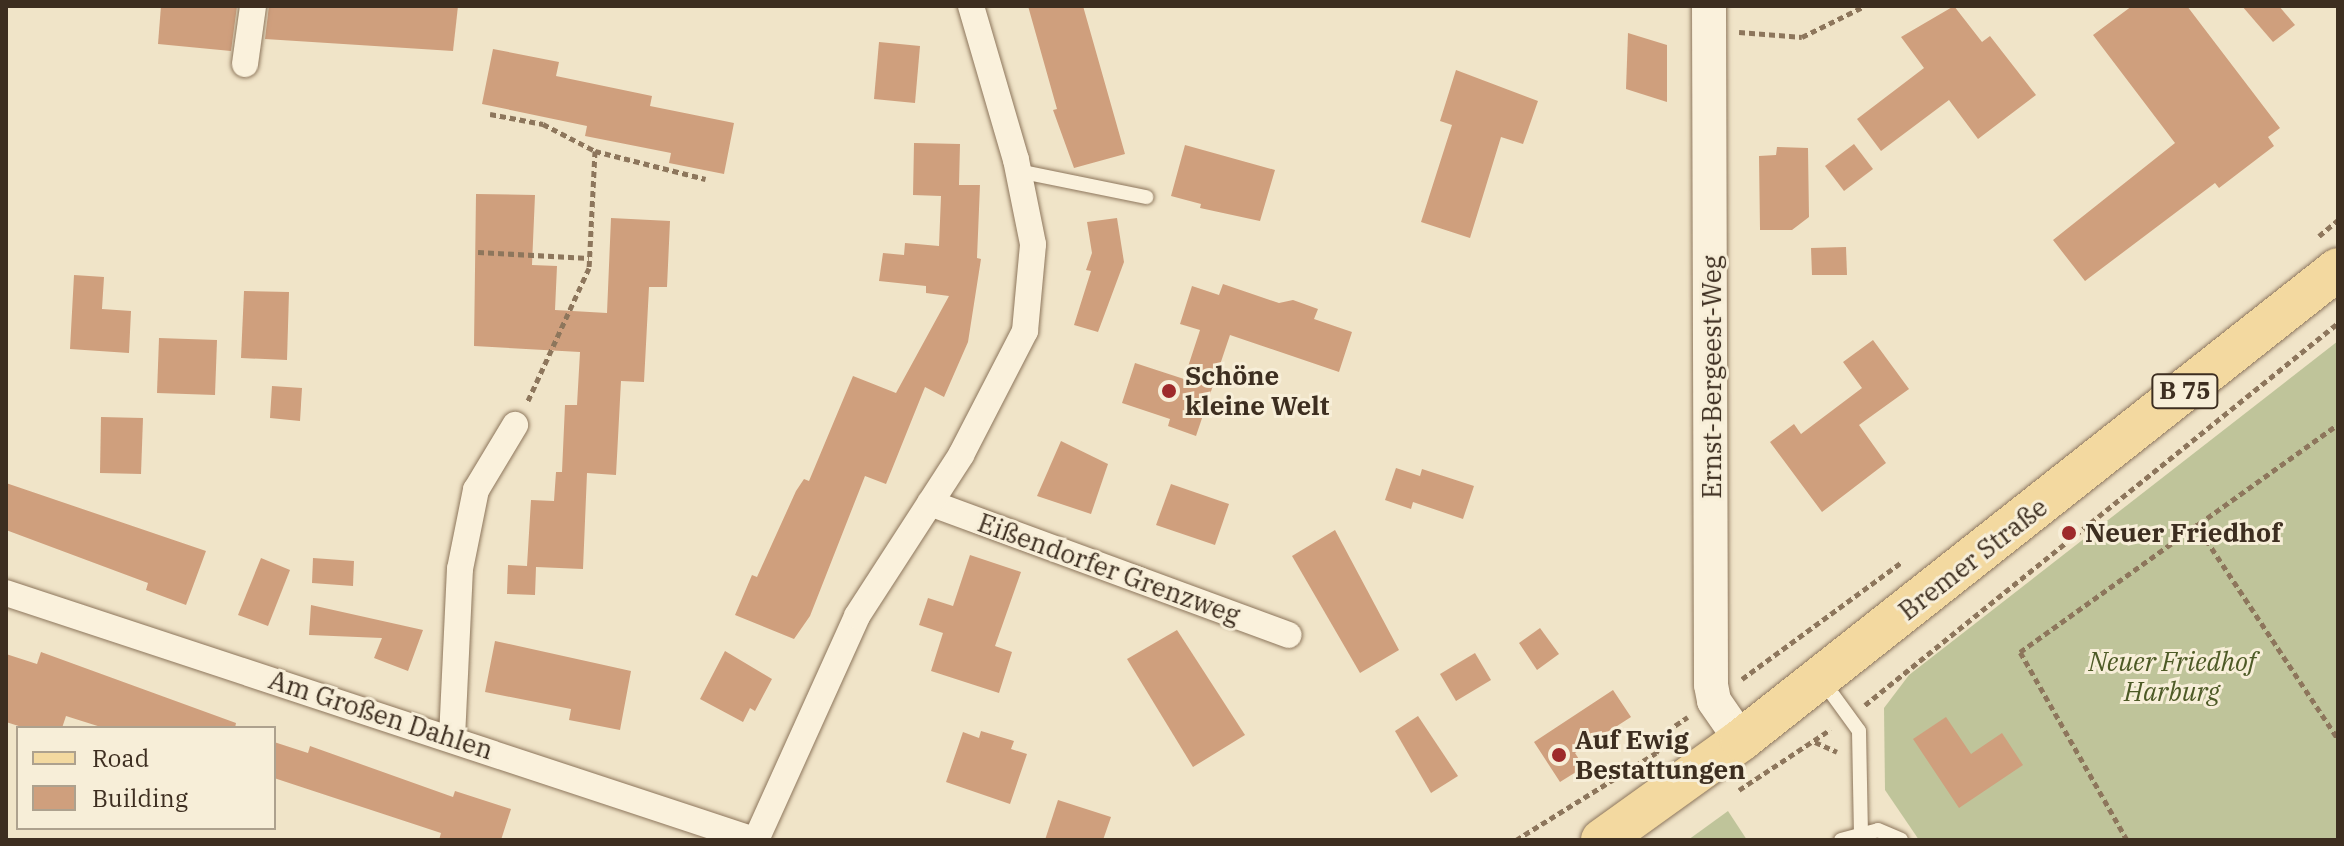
<!DOCTYPE html>
<meta charset="utf-8">
<style>
body{margin:0}
#map{position:relative;width:2344px;height:846px;overflow:hidden;background:#f0e4c8;font-family:"IBM Plex Serif",serif}
div>[style]{position:absolute}
.cemetery>*{inset:0;background:#bfc49a}
.building>*{inset:0;background:#cf9f7d}
.path>*{height:5px;margin-top:-2.5px;transform-origin:0;background:repeating-linear-gradient(90deg,#8d765c 0 6px,transparent 0 10px)}
.roads{filter:drop-shadow(0 0 2px #8d765c) drop-shadow(0 0 2px #8d765c)}
.service>*{height:14px;margin:-7px;padding:0 7px;transform-origin:7px;border-radius:7px;background:#faf1dc}
.minor>*{height:26px;margin:-13px;padding:0 13px;transform-origin:13px;border-radius:13px;background:#faf1dc}
.tertiary>*{height:34px;margin:-17px;padding:0 17px;transform-origin:17px;border-radius:17px;background:#faf1dc}
.primary>*{height:42px;margin:-21px;padding:0 21px;transform-origin:21px;border-radius:21px;background:#f3d9a0}
.dots>*{width:22px;height:22px;translate:-50% -50%;box-sizing:border-box;border:4px solid #f7eed8;border-radius:50%}
span{translate:-50% -50%;white-space:nowrap;text-align:center;line-height:1.15;-webkit-text-stroke:6px #f7eed8;paint-order:stroke}
.shield-label span{padding:2px 6px;background:#f7eed8;border:2px solid;border-radius:6px;-webkit-text-stroke-width:0}
.shield-label{font-size:24px;color:#3d2e20;font-weight:700}
.poi-label{font-size:26px;color:#3d2e20;font-weight:700}
.left{translate:0 -50%;text-align:left}
.street-label{font-size:26px;color:#3d2e20}
.park-label{font-size:26px;color:#4d5a26;font-style:italic}
.frame{position:absolute;inset:0;border:8px solid #3d2e20;pointer-events:none}
.legend{position:absolute;left:16px;top:726px;width:260px;height:104px;box-sizing:border-box;background:#f7eed8;border:2px solid #ada18e;margin:0;padding:10px 14px;list-style:none;font-size:24px;color:#3d2e20}
.legend li{display:flex;align-items:center;gap:16px;height:40px}
.legend b{width:40px;border:2px solid #ada18e}
</style>
<div id="map">
<div class="cemetery">
<i style="clip-path:polygon(2338px 341px,2338px 840px,1919px 840px,1885px 790px,1884px 708px,1909px 675px)"></i>
<i style="clip-path:polygon(1728px 811px,1747px 840px,1688px 840px)"></i>
</div>
<div class="building">
<i style="clip-path:polygon(161px 6px,237px 6px,231px 51px,158px 44px)"></i>
<i style="clip-path:polygon(269px 6px,458px 6px,453px 51px,265px 39px)"></i>
<i style="clip-path:polygon(1028px 6px,1083px 6px,1125px 154px,1074px 168px,1053px 110px,1057px 109px)"></i>
<i style="clip-path:polygon(1954px 6px,1982px 42px,1990px 36px,2036px 95px,1978px 139px,1949px 100px,1881px 151px,1857px 119px,1924px 68px,1901px 37px)"></i>
<i style="clip-path:polygon(2132px 6px,2187px 6px,2280px 128px,2268px 137px,2274px 146px,2219px 188px,2215px 183px,2085px 281px,2053px 240px,2175px 143px,2093px 35px)"></i>
<i style="clip-path:polygon(2242px 6px,2279px 6px,2295px 25px,2273px 42px)"></i>
<i style="clip-path:polygon(1628px 33px,1667px 45px,1667px 102px,1626px 89px)"></i>
<i style="clip-path:polygon(879px 42px,920px 46px,915px 103px,874px 99px)"></i>
<i style="clip-path:polygon(493px 49px,559px 62px,556px 76px,652px 96px,650px 106px,734px 123px,724px 174px,669px 163px,671px 153px,585px 136px,587px 126px,482px 104px)"></i>
<i style="clip-path:polygon(1456px 70px,1538px 101px,1523px 144px,1501px 137px,1470px 238px,1421px 222px,1452px 125px,1440px 121px)"></i>
<i style="clip-path:polygon(914px 143px,960px 144px,959px 185px,980px 185px,977px 258px,981px 259px,968px 342px,944px 397px,925px 387px,886px 484px,865px 476px,810px 616px,794px 639px,735px 615px,752px 575px,757px 577px,796px 491px,804px 479px,809px 481px,853px 376px,896px 393px,949px 296px,926px 293px,926px 286px,879px 281px,883px 253px,904px 255px,905px 243px,939px 246px,941px 196px,913px 195px)"></i>
<i style="clip-path:polygon(1854px 144px,1873px 169px,1844px 191px,1825px 166px)"></i>
<i style="clip-path:polygon(1185px 145px,1275px 170px,1260px 221px,1200px 208px,1201px 204px,1171px 196px)"></i>
<i style="clip-path:polygon(1777px 147px,1808px 148px,1809px 217px,1792px 230px,1760px 230px,1759px 156px,1776px 155px)"></i>
<i style="clip-path:polygon(476px 194px,535px 195px,532px 265px,557px 266px,555px 310px,607px 313px,611px 218px,670px 221px,667px 287px,649px 287px,644px 382px,621px 381px,616px 475px,587px 473px,583px 569px,536px 567px,535px 595px,507px 594px,508px 565px,527px 566px,531px 500px,554px 501px,556px 472px,562px 472px,565px 405px,577px 405px,580px 352px,474px 346px)"></i>
<i style="clip-path:polygon(1117px 218px,1124px 262px,1098px 332px,1074px 325px,1091px 271px,1086px 270px,1092px 253px,1087px 222px)"></i>
<i style="clip-path:polygon(1846px 247px,1847px 275px,1812px 275px,1811px 248px)"></i>
<i style="clip-path:polygon(74px 275px,104px 277px,102px 309px,131px 311px,129px 353px,70px 349px)"></i>
<i style="clip-path:polygon(1223px 284px,1279px 303px,1293px 300px,1318px 309px,1314px 319px,1352px 332px,1339px 372px,1230px 335px,1196px 436px,1168px 426px,1170px 419px,1122px 403px,1135px 363px,1184px 379px,1200px 330px,1180px 324px,1192px 286px,1219px 295px)"></i>
<i style="clip-path:polygon(244px 291px,289px 292px,287px 360px,241px 358px)"></i>
<i style="clip-path:polygon(159px 338px,217px 340px,215px 395px,157px 393px)"></i>
<i style="clip-path:polygon(1873px 340px,1909px 389px,1859px 425px,1886px 463px,1822px 512px,1770px 442px,1794px 424px,1801px 434px,1862px 388px,1843px 362px)"></i>
<i style="clip-path:polygon(272px 386px,302px 388px,300px 421px,270px 418px)"></i>
<i style="clip-path:polygon(101px 417px,143px 418px,141px 474px,100px 473px)"></i>
<i style="clip-path:polygon(1061px 441px,1108px 464px,1091px 514px,1037px 496px)"></i>
<i style="clip-path:polygon(1396px 468px,1420px 476px,1422px 469px,1474px 486px,1463px 519px,1413px 502px,1411px 509px,1385px 500px)"></i>
<i style="clip-path:polygon(6px 483px,206px 551px,186px 605px,146px 590px,148px 583px,6px 530px)"></i>
<i style="clip-path:polygon(1171px 484px,1229px 504px,1215px 545px,1156px 525px)"></i>
<i style="clip-path:polygon(1335px 530px,1399px 650px,1360px 673px,1292px 556px)"></i>
<i style="clip-path:polygon(970px 555px,1021px 572px,995px 646px,1012px 652px,999px 693px,931px 671px,943px 633px,919px 625px,928px 598px,953px 606px)"></i>
<i style="clip-path:polygon(261px 558px,290px 570px,268px 626px,238px 615px)"></i>
<i style="clip-path:polygon(313px 558px,354px 561px,353px 586px,312px 583px)"></i>
<i style="clip-path:polygon(311px 605px,423px 630px,408px 671px,374px 658px,382px 638px,309px 635px)"></i>
<i style="clip-path:polygon(1540px 628px,1559px 654px,1537px 670px,1519px 643px)"></i>
<i style="clip-path:polygon(1177px 630px,1245px 735px,1193px 767px,1127px 659px)"></i>
<i style="clip-path:polygon(495px 641px,631px 671px,620px 730px,569px 720px,571px 709px,485px 692px)"></i>
<i style="clip-path:polygon(725px 651px,772px 679px,755px 711px,750px 708px,743px 722px,700px 699px)"></i>
<i style="clip-path:polygon(41px 652px,236px 723px,235px 728px,104px 728px,66px 716px,62px 728px,25px 728px,6px 722px,6px 654px,37px 664px)"></i>
<i style="clip-path:polygon(1475px 653px,1491px 680px,1456px 701px,1440px 674px)"></i>
<i style="clip-path:polygon(1613px 690px,1631px 717px,1575px 753px,1584px 767px,1560px 782px,1534px 742px)"></i>
<i style="clip-path:polygon(1418px 716px,1458px 776px,1431px 793px,1395px 731px)"></i>
<i style="clip-path:polygon(1946px 717px,1971px 754px,2002px 733px,2023px 765px,1959px 808px,1913px 739px)"></i>
<i style="clip-path:polygon(981px 731px,1014px 741px,1011px 749px,1027px 754px,1010px 804px,946px 782px,963px 732px,979px 738px)"></i>
<i style="clip-path:polygon(274px 742px,308px 753px,310px 746px,453px 797px,455px 791px,511px 809px,501px 840px,439px 840px,441px 833px,274px 778px)"></i>
<i style="clip-path:polygon(1058px 800px,1111px 817px,1103px 840px,1045px 840px)"></i>
</div>
<div class="path">
<i style="left:1739px;top:32px;width:63px;rotate:4.5deg"></i>
<i style="left:1802px;top:37px;width:70px;rotate:-26.2deg"></i>
<i style="left:490px;top:114px;width:54px;rotate:10.7deg"></i>
<i style="left:543px;top:124px;width:59px;rotate:27.4deg"></i>
<i style="left:595px;top:151px;width:117px;rotate:92.9deg"></i>
<i style="left:589px;top:268px;width:149px;rotate:114.7deg"></i>
<i style="left:595px;top:151px;width:114px;rotate:14.2deg"></i>
<i style="left:2319px;top:236px;width:25px;rotate:-40deg"></i>
<i style="left:478px;top:252px;width:111px;rotate:3.1deg"></i>
<i style="left:2195px;top:523px;width:259px;rotate:56.5deg"></i>
<i style="left:1742px;top:679px;width:198px;rotate:-36.2deg"></i>
<i style="left:1865px;top:705px;width:608px;rotate:-38.92deg"></i>
<i style="left:1815px;top:742px;width:24px;rotate:24deg"></i>
<i style="left:1739px;top:790px;width:110px;rotate:-33.5deg"></i>
<i style="left:1516px;top:840px;width:165px;rotate:-31.9deg"></i>
<i style="left:1656px;top:753px;width:25px;rotate:-63deg"></i>
<i style="left:1667px;top:731px;width:25px;rotate:-34deg"></i>
<i style="left:2127px;top:840px;width:216px;rotate:-119.6deg"></i>
<i style="left:2020px;top:652px;width:391px;rotate:-35.6deg"></i>
</div>
<div class="roads">
<div class="service">
<i style="left:1018px;top:171px;width:131px;rotate:11.5deg"></i>
<i style="left:1822px;top:680px;width:63px;rotate:54deg"></i>
<i style="left:1859px;top:731px;width:100px;rotate:88.9deg"></i>
<i style="left:1841px;top:840px;width:38px;rotate:-15deg"></i>
<i style="left:1878px;top:830px;width:25px;rotate:23deg"></i>
</div>
<div class="minor">
<i style="left:245px;top:64px;width:59px;rotate:-82.1deg"></i>
<i style="left:930px;top:503px;width:382px;rotate:20.2deg"></i>
<i style="left:6px;top:593px;width:788px;rotate:18.27deg"></i>
<i style="left:452px;top:738px;width:169px;rotate:-87.3deg"></i>
<i style="left:460px;top:569px;width:81px;rotate:-78.6deg"></i>
<i style="left:476px;top:490px;width:76px;rotate:-59deg"></i>
<i style="left:756px;top:840px;width:246px;rotate:-65.7deg"></i>
<i style="left:857px;top:616px;width:192px;rotate:-57.1deg"></i>
<i style="left:961px;top:455px;width:140px;rotate:-62.7deg"></i>
<i style="left:1025px;top:331px;width:87px;rotate:-84.7deg"></i>
<i style="left:1033px;top:244px;width:86px;rotate:-101.4deg"></i>
<i style="left:1016px;top:160px;width:160px;rotate:-106.3deg"></i>
</div>
<div class="tertiary">
<i style="left:1709px;top:6px;width:679px;rotate:89.83deg"></i>
<i style="left:1711px;top:685px;width:16px;rotate:79deg"></i>
<i style="left:1714px;top:701px;width:47px;rotate:55.3deg"></i>
</div>
<div class="primary">
<i style="left:1602px;top:840px;width:171px;rotate:-35.7deg"></i>
<i style="left:1741px;top:740px;width:760px;rotate:-38.27deg"></i>
</div>
</div>
<div class="dots">
<i style="left:1169px;top:391px;background:#9e2a2b"></i>
<i style="left:2069px;top:533px;background:#9e2a2b"></i>
<i style="left:1559px;top:755px;background:#9e2a2b"></i>
</div>
<div class="shield-label">
<span style="left:2185px;top:391px">B 75</span>
</div>
<div class="poi-label">
<span class="left" style="left:1185px;top:391px">Schöne<br>kleine Welt</span>
<span class="left" style="left:2085px;top:533px">Neuer Friedhof</span>
<span class="left" style="left:1575px;top:755px">Auf Ewig<br>Bestattungen</span>
</div>
<div class="street-label">
<span style="left:1712px;top:377px;rotate:-90deg">Ernst-Bergeest-Weg</span>
<span style="left:1973px;top:559px;rotate:-38deg">Bremer Straße</span>
<span style="left:1109px;top:569px;rotate:20deg">Eißendorfer Grenzweg</span>
<span style="left:381px;top:715px;rotate:18deg">Am Großen Dahlen</span>
</div>
<div class="park-label">
<span style="left:2172px;top:677px">Neuer Friedhof<br>Harburg</span>
</div>
<div class="frame"></div>
<ul class="legend">
<li><b style="height:10px;background:#f3d9a0"></b>Road</li>
<li><b style="height:22px;background:#cf9f7d"></b>Building</li>
</ul>
</div>
